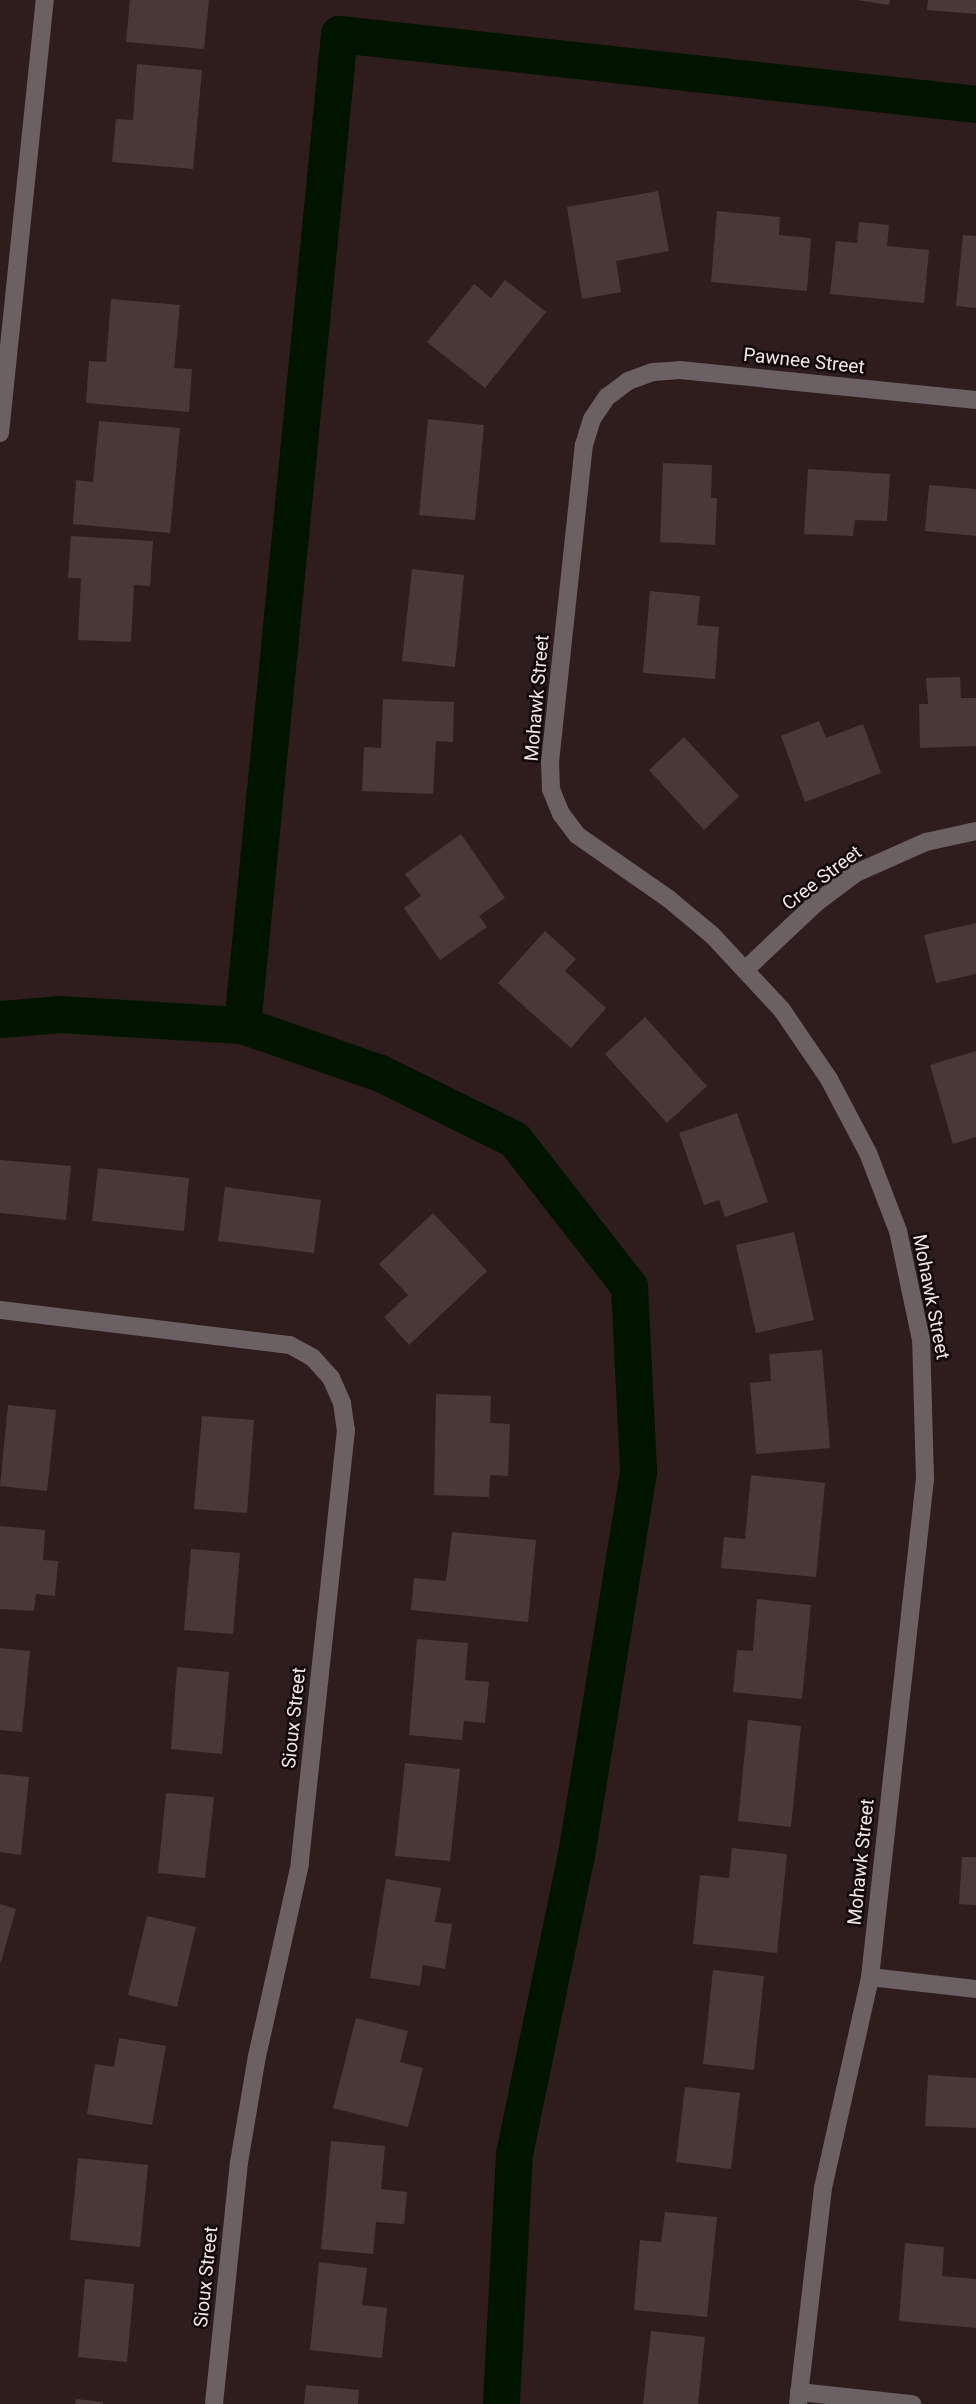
<!DOCTYPE html>
<style>
body{margin:0}
#map{position:relative;width:976px;height:2404px;overflow:hidden;background:#2f1d1e;font-family:Roboto,sans-serif}
div>[style]{position:absolute}
.canal>*{height:37px;margin:-18.5px;padding:0 18.5px;transform-origin:18.5px;border-radius:18.5px;background:#001400}
.building>*{inset:0;background:#4a3738}
.minor>*{height:18px;margin:-9px;padding:0 9px;transform-origin:9px;border-radius:9px;background:#6b6162}
span{translate:-50% -50%;white-space:nowrap;text-align:center;line-height:1.15;-webkit-text-stroke:5px #11090a;paint-order:stroke}
.street-label{font-size:19px;color:#f3e6e7}
</style>
<div id="map">
<div class="canal">
<i style="left:0;top:1019px;width:60px;rotate:-4.8deg"></i>
<i style="left:60px;top:1014px;width:182px;rotate:3.5deg"></i>
<i style="left:242px;top:1025px;width:996px;rotate:-84.41deg"></i>
<i style="left:339px;top:34px;width:641px;rotate:6.27deg"></i>
<i style="left:242px;top:1025px;width:146px;rotate:19.2deg"></i>
<i style="left:380px;top:1073px;width:149px;rotate:26.2deg"></i>
<i style="left:514px;top:1139px;width:187px;rotate:52deg"></i>
<i style="left:629px;top:1286px;width:186px;rotate:87.2deg"></i>
<i style="left:638px;top:1472px;width:392px;rotate:99.2deg"></i>
<i style="left:575px;top:1859px;width:300px;rotate:101.7deg"></i>
<i style="left:514px;top:2153px;width:251px;rotate:93deg"></i>
</div>
<div class="building">
<i style="clip-path:polygon(130px 0,209px 0,204px 49px,126px 42px)"></i>
<i style="clip-path:polygon(857px 0,890px 0,889px 5px)"></i>
<i style="clip-path:polygon(928px 0,976px 0,976px 14px,927px 10px)"></i>
<i style="clip-path:polygon(137px 64px,202px 70px,193px 169px,112px 162px,116px 119px,133px 120px)"></i>
<i style="clip-path:polygon(658px 191px,669px 251px,616px 261px,621px 292px,582px 299px,567px 207px)"></i>
<i style="clip-path:polygon(717px 211px,780px 217px,779px 235px,811px 238px,807px 291px,711px 282px)"></i>
<i style="clip-path:polygon(859px 222px,889px 225px,887px 246px,929px 250px,924px 303px,830px 294px,836px 241px,857px 243px)"></i>
<i style="clip-path:polygon(963px 235px,976px 236px,976px 308px,956px 306px)"></i>
<i style="clip-path:polygon(505px 280px,546px 312px,485px 388px,427px 342px,474px 284px,491px 298px)"></i>
<i style="clip-path:polygon(111px 299px,180px 305px,174px 368px,192px 369px,189px 412px,86px 403px,89px 361px,106px 362px)"></i>
<i style="clip-path:polygon(428px 419px,484px 425px,475px 520px,419px 515px)"></i>
<i style="clip-path:polygon(99px 421px,180px 428px,170px 533px,73px 524px,76px 480px,93px 482px)"></i>
<i style="clip-path:polygon(663px 463px,712px 465px,711px 498px,717px 498px,715px 545px,660px 542px)"></i>
<i style="clip-path:polygon(808px 469px,890px 474px,887px 521px,855px 520px,853px 536px,804px 534px)"></i>
<i style="clip-path:polygon(929px 485px,976px 489px,976px 536px,925px 531px)"></i>
<i style="clip-path:polygon(71px 536px,153px 541px,150px 586px,134px 585px,131px 642px,78px 640px,81px 578px,68px 578px)"></i>
<i style="clip-path:polygon(412px 569px,464px 575px,455px 667px,402px 661px)"></i>
<i style="clip-path:polygon(650px 591px,700px 596px,697px 625px,719px 627px,715px 679px,643px 673px)"></i>
<i style="clip-path:polygon(960px 677px,961px 698px,976px 698px,976px 746px,920px 748px,919px 704px,928px 704px,926px 678px)"></i>
<i style="clip-path:polygon(383px 699px,454px 702px,453px 742px,436px 741px,433px 794px,362px 791px,364px 747px,381px 748px)"></i>
<i style="clip-path:polygon(819px 721px,826px 738px,863px 724px,881px 773px,805px 802px,781px 736px)"></i>
<i style="clip-path:polygon(684px 737px,739px 796px,704px 830px,649px 770px)"></i>
<i style="clip-path:polygon(461px 834px,505px 898px,479px 916px,487px 927px,440px 960px,404px 908px,421px 896px,405px 874px)"></i>
<i style="clip-path:polygon(976px 923px,976px 974px,936px 983px,924px 935px)"></i>
<i style="clip-path:polygon(545px 931px,576px 959px,565px 971px,606px 1008px,571px 1048px,498px 983px)"></i>
<i style="clip-path:polygon(645px 1017px,707px 1086px,667px 1123px,605px 1054px)"></i>
<i style="clip-path:polygon(976px 1051px,976px 1137px,953px 1144px,930px 1065px)"></i>
<i style="clip-path:polygon(737px 1113px,768px 1202px,725px 1217px,719px 1200px,704px 1205px,679px 1133px)"></i>
<i style="clip-path:polygon(0 1160px,71px 1166px,66px 1220px,0 1213px)"></i>
<i style="clip-path:polygon(98px 1168px,189px 1178px,184px 1231px,92px 1221px)"></i>
<i style="clip-path:polygon(225px 1187px,321px 1200px,314px 1253px,218px 1241px)"></i>
<i style="clip-path:polygon(433px 1213px,487px 1271px,409px 1345px,384px 1317px,408px 1295px,379px 1264px)"></i>
<i style="clip-path:polygon(794px 1232px,814px 1320px,756px 1333px,736px 1245px)"></i>
<i style="clip-path:polygon(822px 1350px,830px 1448px,756px 1454px,750px 1383px,771px 1381px,769px 1354px)"></i>
<i style="clip-path:polygon(436px 1394px,491px 1396px,490px 1423px,510px 1424px,508px 1476px,490px 1475px,489px 1497px,434px 1495px)"></i>
<i style="clip-path:polygon(8px 1405px,56px 1410px,47px 1491px,0 1486px)"></i>
<i style="clip-path:polygon(202px 1416px,254px 1420px,247px 1513px,194px 1509px)"></i>
<i style="clip-path:polygon(751px 1475px,825px 1483px,816px 1577px,721px 1568px,724px 1537px,745px 1539px)"></i>
<i style="clip-path:polygon(0 1526px,45px 1530px,43px 1560px,58px 1561px,55px 1596px,36px 1594px,34px 1611px,0 1609px)"></i>
<i style="clip-path:polygon(452px 1532px,536px 1540px,528px 1622px,411px 1610px,414px 1578px,446px 1581px)"></i>
<i style="clip-path:polygon(191px 1549px,240px 1553px,233px 1634px,184px 1630px)"></i>
<i style="clip-path:polygon(757px 1599px,811px 1605px,802px 1699px,733px 1692px,737px 1650px,753px 1651px)"></i>
<i style="clip-path:polygon(417px 1639px,468px 1643px,465px 1680px,489px 1682px,485px 1723px,464px 1721px,462px 1740px,409px 1735px)"></i>
<i style="clip-path:polygon(0 1648px,30px 1651px,22px 1732px,0 1730px)"></i>
<i style="clip-path:polygon(177px 1667px,229px 1672px,222px 1754px,171px 1749px)"></i>
<i style="clip-path:polygon(748px 1720px,801px 1726px,791px 1827px,738px 1821px)"></i>
<i style="clip-path:polygon(405px 1763px,460px 1769px,450px 1861px,395px 1856px)"></i>
<i style="clip-path:polygon(0 1774px,29px 1777px,21px 1855px,0 1852px)"></i>
<i style="clip-path:polygon(166px 1793px,214px 1797px,205px 1878px,158px 1873px)"></i>
<i style="clip-path:polygon(732px 1848px,787px 1854px,777px 1953px,693px 1944px,700px 1875px,729px 1878px)"></i>
<i style="clip-path:polygon(962px 1857px,976px 1857px,976px 1905px,959px 1904px)"></i>
<i style="clip-path:polygon(386px 1879px,441px 1888px,435px 1922px,452px 1924px,445px 1969px,423px 1965px,420px 1986px,370px 1978px)"></i>
<i style="clip-path:polygon(0 1904px,16px 1909px,1px 1962px,0 1962px)"></i>
<i style="clip-path:polygon(147px 1916px,196px 1927px,177px 2007px,128px 1995px)"></i>
<i style="clip-path:polygon(713px 1970px,764px 1976px,754px 2070px,703px 2064px)"></i>
<i style="clip-path:polygon(356px 2018px,408px 2031px,400px 2062px,423px 2068px,408px 2127px,333px 2108px)"></i>
<i style="clip-path:polygon(119px 2038px,166px 2046px,152px 2125px,87px 2114px,95px 2064px,114px 2067px)"></i>
<i style="clip-path:polygon(928px 2075px,976px 2078px,976px 2128px,925px 2126px)"></i>
<i style="clip-path:polygon(685px 2087px,740px 2093px,731px 2169px,676px 2162px)"></i>
<i style="clip-path:polygon(331px 2141px,385px 2146px,381px 2189px,407px 2192px,404px 2224px,376px 2222px,373px 2254px,321px 2249px)"></i>
<i style="clip-path:polygon(78px 2158px,148px 2165px,140px 2247px,70px 2240px)"></i>
<i style="clip-path:polygon(665px 2212px,717px 2217px,707px 2317px,634px 2310px,640px 2240px,661px 2242px)"></i>
<i style="clip-path:polygon(905px 2243px,944px 2247px,942px 2276px,976px 2279px,976px 2328px,899px 2321px)"></i>
<i style="clip-path:polygon(319px 2262px,367px 2268px,362px 2305px,387px 2308px,382px 2358px,310px 2350px)"></i>
<i style="clip-path:polygon(85px 2279px,134px 2284px,127px 2362px,78px 2357px)"></i>
<i style="clip-path:polygon(651px 2331px,705px 2337px,698px 2404px,643px 2404px)"></i>
<i style="clip-path:polygon(306px 2385px,359px 2390px,358px 2404px,304px 2404px)"></i>
<i style="clip-path:polygon(76px 2399px,103px 2402px,103px 2404px,75px 2404px)"></i>
</div>
<div class="minor">
<i style="left:0;top:433px;width:435px;rotate:-84.1deg"></i>
<i style="left:746px;top:969px;width:96px;rotate:-43.3deg"></i>
<i style="left:816px;top:903px;width:50px;rotate:-36.9deg"></i>
<i style="left:856px;top:873px;width:77px;rotate:-23.9deg"></i>
<i style="left:926px;top:842px;width:51px;rotate:-12.4deg"></i>
<i style="left:0;top:1310px;width:292px;rotate:6.9deg"></i>
<i style="left:290px;top:1345px;width:26px;rotate:29deg"></i>
<i style="left:313px;top:1358px;width:27px;rotate:48deg"></i>
<i style="left:331px;top:1378px;width:27px;rotate:66deg"></i>
<i style="left:342px;top:1403px;width:27px;rotate:82deg"></i>
<i style="left:346px;top:1430px;width:436px;rotate:96.1deg"></i>
<i style="left:300px;top:1864px;width:197px;rotate:102.6deg"></i>
<i style="left:257px;top:2056px;width:108px;rotate:99.6deg"></i>
<i style="left:239px;top:2162px;width:243px;rotate:95.9deg"></i>
<i style="left:870px;top:1977px;width:107px;rotate:6.5deg"></i>
<i style="left:799px;top:2392px;width:114px;rotate:6.1deg"></i>
<i style="left:798px;top:2404px;width:217px;rotate:-83.4deg"></i>
<i style="left:823px;top:2188px;width:216px;rotate:-77.4deg"></i>
<i style="left:870px;top:1977px;width:501px;rotate:-83.7deg"></i>
<i style="left:925px;top:1479px;width:139px;rotate:-91.6deg"></i>
<i style="left:921px;top:1340px;width:111px;rotate:-101.9deg"></i>
<i style="left:898px;top:1231px;width:84px;rotate:-111deg"></i>
<i style="left:868px;top:1153px;width:84px;rotate:-117.8deg"></i>
<i style="left:829px;top:1079px;width:83px;rotate:-124.3deg"></i>
<i style="left:782px;top:1010px;width:103px;rotate:-133deg"></i>
<i style="left:712px;top:935px;width:56px;rotate:-140.1deg"></i>
<i style="left:669px;top:899px;width:112px;rotate:-145.2deg"></i>
<i style="left:577px;top:835px;width:26px;rotate:-127deg"></i>
<i style="left:561px;top:814px;width:27px;rotate:-112deg"></i>
<i style="left:551px;top:789px;width:27px;rotate:-92deg"></i>
<i style="left:550px;top:762px;width:319px;rotate:-83.9deg"></i>
<i style="left:584px;top:445px;width:27px;rotate:-73deg"></i>
<i style="left:592px;top:419px;width:27px;rotate:-56deg"></i>
<i style="left:607px;top:397px;width:26px;rotate:-37deg"></i>
<i style="left:628px;top:381px;width:27px;rotate:-20deg"></i>
<i style="left:653px;top:372px;width:27px;rotate:-4deg"></i>
<i style="left:680px;top:370px;width:298px;rotate:5.8deg"></i>
</div>
<div class="street-label">
<span style="left:804px;top:361px;rotate:6deg">Pawnee Street</span>
<span style="left:537px;top:698px;rotate:-85deg">Mohawk Street</span>
<span style="left:822px;top:878px;rotate:-37deg">Cree Street</span>
<span style="left:931px;top:1297px;rotate:79deg">Mohawk Street</span>
<span style="left:294px;top:1718px;rotate:-84deg">Sioux Street</span>
<span style="left:861px;top:1862px;rotate:-84deg">Mohawk Street</span>
<span style="left:206px;top:2277px;rotate:-84deg">Sioux Street</span>
</div>
</div>
